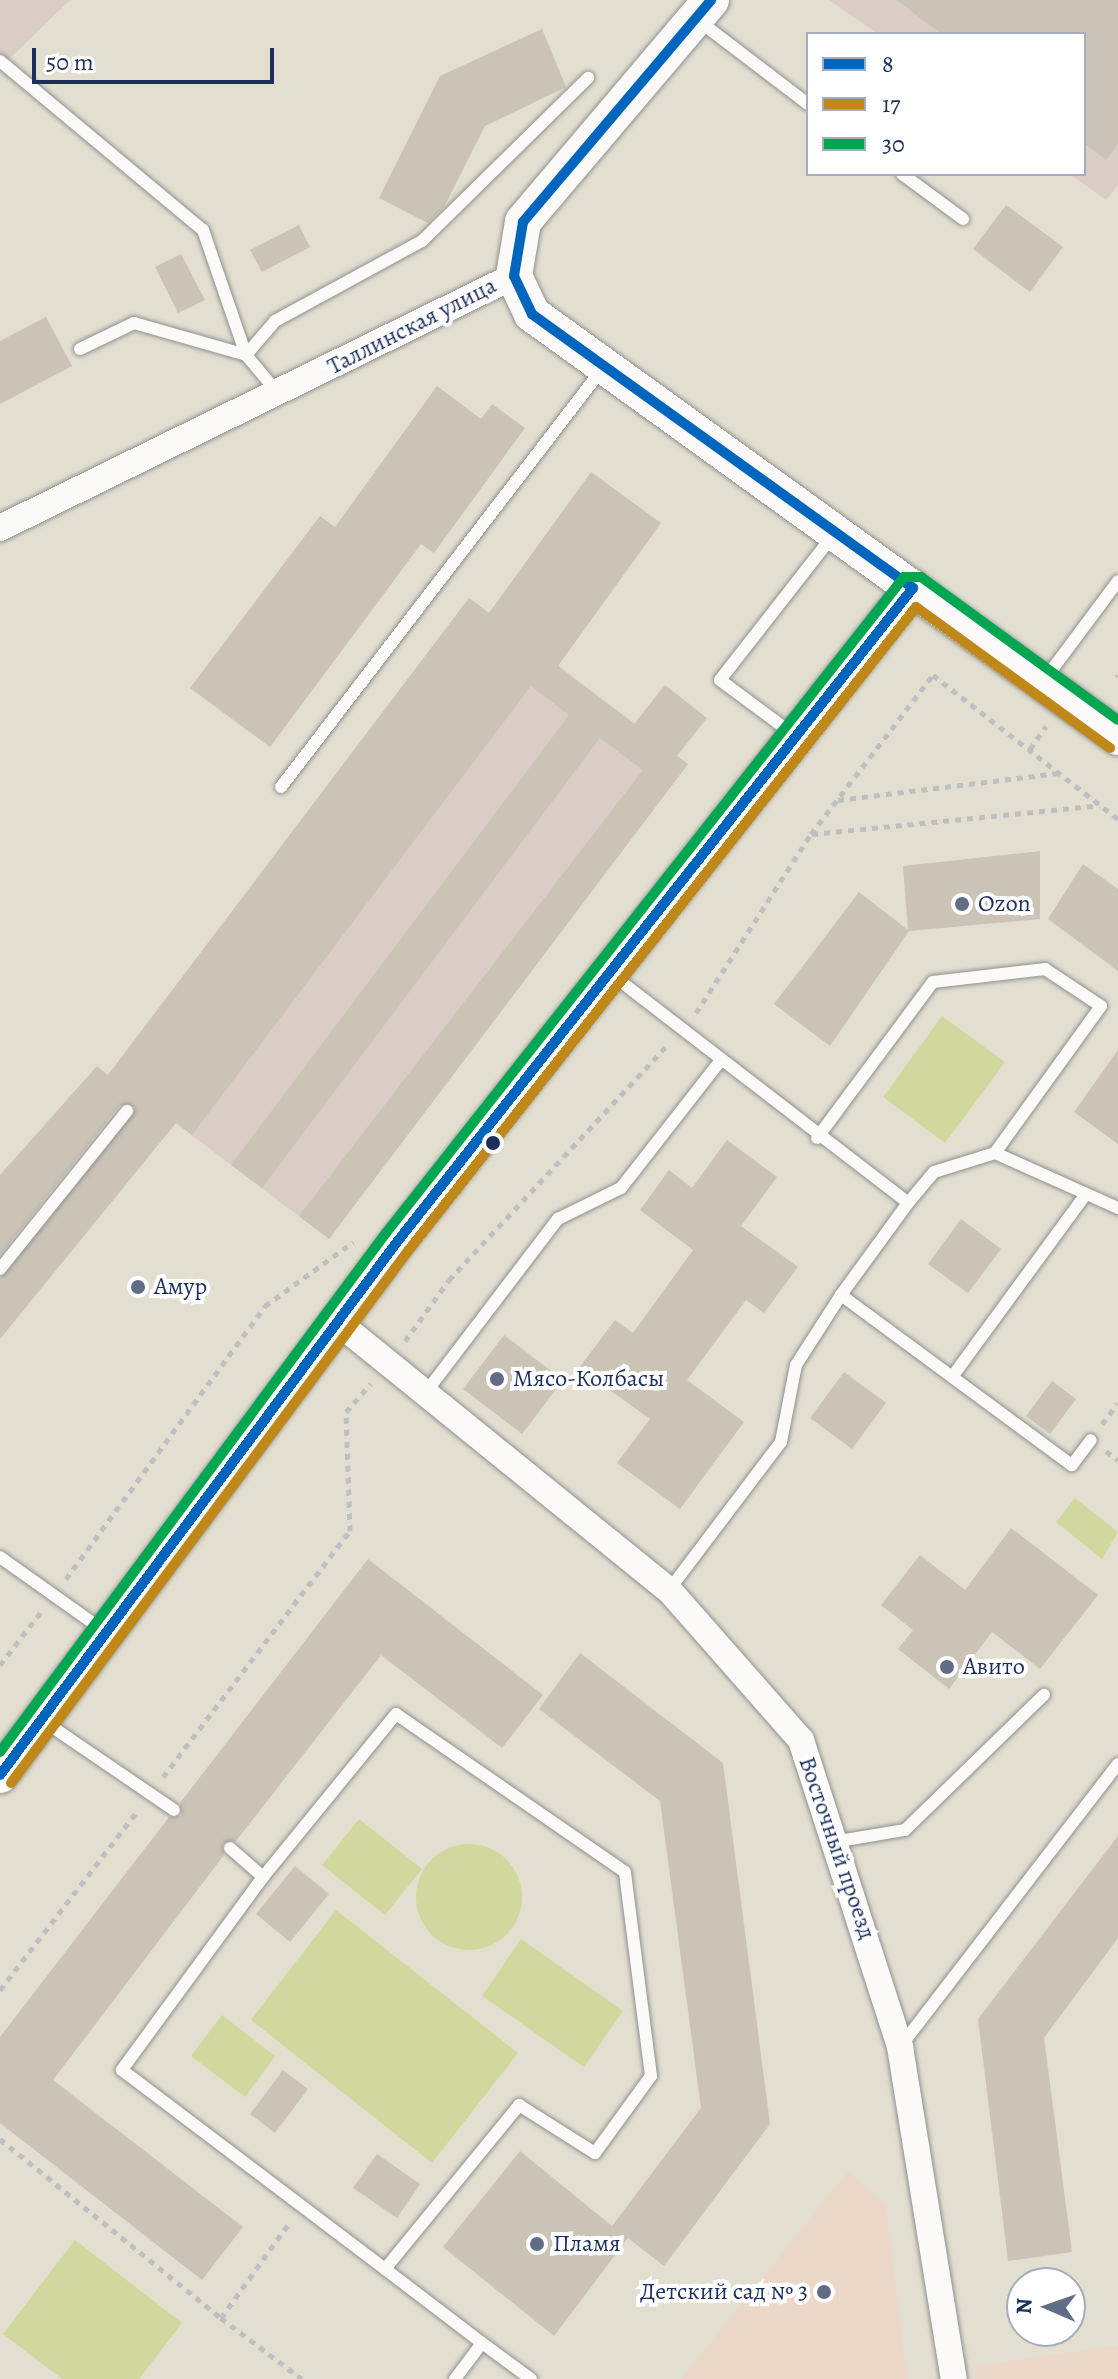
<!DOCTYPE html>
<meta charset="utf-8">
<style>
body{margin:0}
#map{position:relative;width:1118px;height:2379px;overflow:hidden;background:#e2dfd0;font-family:Alegreya,serif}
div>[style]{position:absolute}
.built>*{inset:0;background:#ecd8c9}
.industrial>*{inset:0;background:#d9cdc6}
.green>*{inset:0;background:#d1d89d}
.round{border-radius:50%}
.building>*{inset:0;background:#cbc3b6}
.path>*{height:5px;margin-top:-2.5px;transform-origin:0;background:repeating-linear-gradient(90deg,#bdbfc1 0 6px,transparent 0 12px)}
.roads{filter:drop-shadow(0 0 2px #8f9091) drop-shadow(0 0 2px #8f9091)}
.lane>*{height:12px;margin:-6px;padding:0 6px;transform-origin:6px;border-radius:6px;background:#fbfaf8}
.street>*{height:26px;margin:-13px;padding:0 13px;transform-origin:13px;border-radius:13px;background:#fbfaf8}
.secondary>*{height:36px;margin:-18px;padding:0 18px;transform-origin:18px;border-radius:18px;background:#fbfaf8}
.bus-1>*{height:10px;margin:-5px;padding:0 5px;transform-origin:5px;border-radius:5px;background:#0065bd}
.bus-2>*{height:10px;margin:-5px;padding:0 5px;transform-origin:5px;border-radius:5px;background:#c08818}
.bus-3>*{height:10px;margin:-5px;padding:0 5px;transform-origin:5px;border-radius:5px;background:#00a651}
.dots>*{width:22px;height:22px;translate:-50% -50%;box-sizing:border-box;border:4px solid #fff;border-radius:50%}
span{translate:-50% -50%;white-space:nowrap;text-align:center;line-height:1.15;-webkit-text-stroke:8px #fff;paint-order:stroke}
.street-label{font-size:24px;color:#1b2f5e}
.poi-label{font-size:24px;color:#1b2f5e}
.left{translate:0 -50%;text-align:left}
.right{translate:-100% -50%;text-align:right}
.legend{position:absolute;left:806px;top:32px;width:280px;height:144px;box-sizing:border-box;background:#fff;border:2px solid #a4acbf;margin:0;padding:10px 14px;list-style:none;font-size:24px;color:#1b2f5e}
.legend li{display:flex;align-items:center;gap:16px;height:40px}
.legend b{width:40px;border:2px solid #a4acbf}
.north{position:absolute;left:1006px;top:2267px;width:80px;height:80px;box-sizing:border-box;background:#fff;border:2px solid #a4acbf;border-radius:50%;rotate:272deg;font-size:22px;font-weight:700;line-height:32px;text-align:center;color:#1b2f5e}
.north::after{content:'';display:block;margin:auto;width:28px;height:36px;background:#616d86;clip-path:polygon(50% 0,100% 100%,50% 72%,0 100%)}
.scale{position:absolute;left:32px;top:48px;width:242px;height:36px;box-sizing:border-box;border:4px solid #1b2f5e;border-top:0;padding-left:10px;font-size:24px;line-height:28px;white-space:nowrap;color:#1b2f5e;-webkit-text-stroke:6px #fff;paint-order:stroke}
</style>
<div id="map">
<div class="built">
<i style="clip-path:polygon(848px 2171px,886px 2205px,907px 2379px,681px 2379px)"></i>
<i style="clip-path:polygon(1118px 2345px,1118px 2379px,976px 2379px,974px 2366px)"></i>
</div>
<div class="industrial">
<i style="clip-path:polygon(0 0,70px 0,0 68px)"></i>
<i style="clip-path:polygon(829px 0,1118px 0,1118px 185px,1106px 200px,1070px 174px,1084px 174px,1084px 34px,878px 34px)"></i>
<i style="clip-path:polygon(469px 598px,688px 764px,329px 1239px,110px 1073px)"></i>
</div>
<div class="green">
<i style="clip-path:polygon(942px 1016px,1005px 1062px,945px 1143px,883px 1097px)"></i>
<i style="clip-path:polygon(1075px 1498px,1118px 1532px,1102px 1559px,1056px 1522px)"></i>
<i style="clip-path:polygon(359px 1819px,422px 1869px,385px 1915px,322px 1865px)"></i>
<i class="round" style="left:416px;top:1844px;width:106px;height:106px"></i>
<i style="clip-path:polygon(336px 1910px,518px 2053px,432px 2163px,251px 2020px)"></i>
<i style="clip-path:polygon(521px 1939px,623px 2011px,584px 2067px,482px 1996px)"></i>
<i style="clip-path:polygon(222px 2015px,275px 2056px,245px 2097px,191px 2056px)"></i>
<i style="clip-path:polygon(75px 2240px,182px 2323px,139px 2379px,62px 2379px,3px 2334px)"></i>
</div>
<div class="building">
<i style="clip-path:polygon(897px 0,1118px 0,1118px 144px,1106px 160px,1084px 143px,1084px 34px,941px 34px)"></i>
<i style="clip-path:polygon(542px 29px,566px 87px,485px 126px,444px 207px,428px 223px,379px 198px,440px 76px)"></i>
<i style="clip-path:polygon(1006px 205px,1063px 247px,1030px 292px,973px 249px)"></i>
<i style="clip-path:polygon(299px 225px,310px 247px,262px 272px,250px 250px)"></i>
<i style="clip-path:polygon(181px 254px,205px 300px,178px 313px,155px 267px)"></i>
<i style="clip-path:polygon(46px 317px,72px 366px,0 404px,0 341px)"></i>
<i style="clip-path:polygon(437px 386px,481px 419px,492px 404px,525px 428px,434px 553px,421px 544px,270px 747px,190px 688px,320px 516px,335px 527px)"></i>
<i style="clip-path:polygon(591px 472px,661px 523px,558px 666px,634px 724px,665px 685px,707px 718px,677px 756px,688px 764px,329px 1239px,299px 1216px,643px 770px,600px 738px,262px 1188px,231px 1165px,569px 715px,531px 686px,192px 1135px,176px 1123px,0 1339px,0 1278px,135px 1107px,120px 1105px,0 1255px,0 1175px,97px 1066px,108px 1075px,469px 598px,489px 613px)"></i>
<i style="clip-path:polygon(1040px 851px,1040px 919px,909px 931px,830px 1046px,774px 1004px,859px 892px,908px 930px,903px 866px)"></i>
<i style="clip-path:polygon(1083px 864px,1118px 889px,1118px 971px,1048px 919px)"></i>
<i style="clip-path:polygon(1118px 1050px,1118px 1144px,1074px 1112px)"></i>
<i style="clip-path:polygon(727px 1140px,777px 1177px,741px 1226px,798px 1267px,764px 1313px,746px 1300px,687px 1380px,744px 1422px,680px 1509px,617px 1463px,650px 1419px,579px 1368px,615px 1320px,633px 1333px,693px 1250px,640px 1210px,669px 1170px,692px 1188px)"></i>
<i style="clip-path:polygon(961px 1219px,1001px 1249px,968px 1293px,928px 1264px)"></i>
<i style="clip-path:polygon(504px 1335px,563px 1380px,522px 1434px,463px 1389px)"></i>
<i style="clip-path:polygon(844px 1372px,886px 1403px,852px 1449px,810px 1418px)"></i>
<i style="clip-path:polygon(1052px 1381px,1076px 1399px,1050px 1434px,1026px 1416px)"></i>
<i style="clip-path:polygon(1011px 1528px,1098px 1595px,1040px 1669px,992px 1632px,949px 1689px,898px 1649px,913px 1630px,881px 1605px,920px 1555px,965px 1590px)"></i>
<i style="clip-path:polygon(368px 1559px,543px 1695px,502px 1748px,381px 1655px,236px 1841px,223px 1843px,224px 1855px,53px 2080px,243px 2227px,202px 2280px,0 2123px,0 2037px,169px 1817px,181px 1816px,180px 1803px)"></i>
<i style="clip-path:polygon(580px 1653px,723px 1763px,770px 2124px,664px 2266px,628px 2238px,554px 2336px,443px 2247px,520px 2151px,612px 2226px,701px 2108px,660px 1801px,539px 1709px)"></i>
<i style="clip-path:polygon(1118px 1836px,1118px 1938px,1044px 2038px,1072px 2252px,1008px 2261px,978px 2019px)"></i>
<i style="clip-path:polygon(295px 1866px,329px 1894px,290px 1942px,256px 1914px)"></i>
<i style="clip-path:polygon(283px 2070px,308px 2089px,275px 2133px,250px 2114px)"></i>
<i style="clip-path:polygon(377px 2154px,420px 2184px,397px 2218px,353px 2188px)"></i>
</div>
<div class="path">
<i style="left:1117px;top:677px;width:2px;rotate:-63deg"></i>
<i style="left:1030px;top:749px;width:28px;rotate:-55deg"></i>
<i style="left:838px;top:800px;width:222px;rotate:-7deg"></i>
<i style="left:812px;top:834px;width:289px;rotate:-5.7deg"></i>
<i style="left:696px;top:1013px;width:213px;rotate:-57.3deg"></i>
<i style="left:811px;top:834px;width:200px;rotate:-52.5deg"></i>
<i style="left:933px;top:675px;width:234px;rotate:37.9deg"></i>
<i style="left:405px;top:1341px;width:75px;rotate:-54.2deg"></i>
<i style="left:449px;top:1280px;width:322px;rotate:-47.1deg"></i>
<i style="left:1102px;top:1424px;width:26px;rotate:-53deg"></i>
<i style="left:1106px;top:1451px;width:15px;rotate:37deg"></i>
<i style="left:66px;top:1579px;width:338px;rotate:-53.9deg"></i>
<i style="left:265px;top:1306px;width:109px;rotate:-36deg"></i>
<i style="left:0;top:1665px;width:67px;rotate:-52.3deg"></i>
<i style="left:163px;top:1777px;width:309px;rotate:-52.8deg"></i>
<i style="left:350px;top:1531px;width:119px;rotate:-91.9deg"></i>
<i style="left:346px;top:1412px;width:38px;rotate:-49deg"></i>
<i style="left:0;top:1990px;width:227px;rotate:-52.5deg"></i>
<i style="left:0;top:2139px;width:284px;rotate:39deg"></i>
<i style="left:221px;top:2318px;width:118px;rotate:-54.3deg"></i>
<i style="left:221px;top:2318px;width:101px;rotate:37deg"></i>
</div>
<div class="roads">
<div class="lane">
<i style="left:699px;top:21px;width:137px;rotate:37.3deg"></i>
<i style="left:0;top:61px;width:264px;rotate:39.8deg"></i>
<i style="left:203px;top:230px;width:132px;rotate:71deg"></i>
<i style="left:902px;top:174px;width:76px;rotate:36.4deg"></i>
<i style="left:80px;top:349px;width:60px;rotate:-25.7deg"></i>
<i style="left:134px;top:323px;width:116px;rotate:15.9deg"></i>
<i style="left:246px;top:355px;width:50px;rotate:49.9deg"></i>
<i style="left:246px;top:355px;width:45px;rotate:-49.5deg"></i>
<i style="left:275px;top:321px;width:167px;rotate:-28.6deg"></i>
<i style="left:422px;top:241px;width:233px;rotate:-44.5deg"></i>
<i style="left:1045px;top:679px;width:122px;rotate:-53.3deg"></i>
<i style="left:794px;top:735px;width:92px;rotate:-143.4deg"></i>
<i style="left:720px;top:680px;width:185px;rotate:-52deg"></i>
<i style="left:281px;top:787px;width:528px;rotate:-52.46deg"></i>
<i style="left:611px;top:974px;width:375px;rotate:37.6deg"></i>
<i style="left:908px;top:1203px;width:40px;rotate:-50deg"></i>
<i style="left:934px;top:1172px;width:64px;rotate:-17.3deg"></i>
<i style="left:995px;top:1153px;width:135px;rotate:24.1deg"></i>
<i style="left:817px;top:1138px;width:194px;rotate:-53.4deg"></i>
<i style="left:933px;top:982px;width:113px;rotate:-6.6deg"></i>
<i style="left:1045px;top:969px;width:67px;rotate:33.5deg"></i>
<i style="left:1101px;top:1006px;width:181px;rotate:125.8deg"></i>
<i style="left:908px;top:1203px;width:114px;rotate:126.1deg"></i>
<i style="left:841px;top:1295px;width:287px;rotate:36.4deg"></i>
<i style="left:1072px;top:1465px;width:31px;rotate:-53deg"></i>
<i style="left:0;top:1269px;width:203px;rotate:-51.2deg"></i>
<i style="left:952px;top:1377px;width:225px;rotate:-53.8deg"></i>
<i style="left:426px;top:1392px;width:218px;rotate:-52.7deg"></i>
<i style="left:558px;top:1219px;width:70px;rotate:-26.2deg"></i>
<i style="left:621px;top:1188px;width:162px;rotate:-52deg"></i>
<i style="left:0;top:1557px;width:128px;rotate:35.4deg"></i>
<i style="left:669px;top:1590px;width:186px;rotate:-52.9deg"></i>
<i style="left:781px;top:1442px;width:78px;rotate:-79deg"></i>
<i style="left:796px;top:1365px;width:83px;rotate:-57.3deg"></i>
<i style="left:45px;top:1722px;width:156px;rotate:34.3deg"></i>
<i style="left:839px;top:1841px;width:67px;rotate:-9.5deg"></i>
<i style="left:905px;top:1830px;width:194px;rotate:-44.2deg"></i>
<i style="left:230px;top:1848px;width:44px;rotate:41.3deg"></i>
<i style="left:900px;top:2047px;width:357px;rotate:-52.4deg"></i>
<i style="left:385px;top:2269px;width:212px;rotate:-50.7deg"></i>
<i style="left:519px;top:2105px;width:90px;rotate:32.3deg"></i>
<i style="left:595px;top:2153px;width:95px;rotate:-54deg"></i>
<i style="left:651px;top:2076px;width:206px;rotate:-97.3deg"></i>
<i style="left:625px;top:1872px;width:278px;rotate:-145.4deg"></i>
<i style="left:396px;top:1714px;width:210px;rotate:129.2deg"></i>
<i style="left:263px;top:1877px;width:239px;rotate:126.2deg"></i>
<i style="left:122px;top:2070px;width:330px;rotate:37.1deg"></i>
<i style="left:385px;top:2269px;width:122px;rotate:37.3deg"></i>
<i style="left:482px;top:2343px;width:45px;rotate:126.9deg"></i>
<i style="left:482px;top:2343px;width:61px;rotate:36.3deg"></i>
</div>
<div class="street">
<i style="left:0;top:528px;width:572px;rotate:-26.12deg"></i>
<i style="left:340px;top:1324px;width:423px;rotate:39deg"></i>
<i style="left:669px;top:1590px;width:200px;rotate:48.7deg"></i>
<i style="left:801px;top:1740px;width:323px;rotate:72.1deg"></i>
<i style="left:900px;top:2047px;width:336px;rotate:80.8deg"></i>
</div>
<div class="secondary">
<i style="left:711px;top:0;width:291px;rotate:130.3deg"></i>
<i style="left:523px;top:222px;width:55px;rotate:99.5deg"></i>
<i style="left:514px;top:276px;width:42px;rotate:64.7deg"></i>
<i style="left:532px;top:314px;width:723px;rotate:35.82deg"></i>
<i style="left:0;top:1775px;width:665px;rotate:-53.32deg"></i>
<i style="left:397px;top:1242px;width:833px;rotate:-51.73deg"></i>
</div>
</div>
<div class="bus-1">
<i style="left:0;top:1775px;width:665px;rotate:-53.32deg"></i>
<i style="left:397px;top:1242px;width:833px;rotate:-51.73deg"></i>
<i style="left:913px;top:588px;width:469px;rotate:-144.3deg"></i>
<i style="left:532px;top:314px;width:42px;rotate:-115.3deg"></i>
<i style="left:514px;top:276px;width:55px;rotate:-80.5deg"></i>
<i style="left:523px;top:222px;width:291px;rotate:-49.7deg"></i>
</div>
<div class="bus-2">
<i style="left:11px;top:1783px;width:664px;rotate:-53.27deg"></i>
<i style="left:408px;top:1251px;width:820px;rotate:-51.73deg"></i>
<i style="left:916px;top:607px;width:240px;rotate:36deg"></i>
</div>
<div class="bus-3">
<i style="left:0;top:1752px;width:647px;rotate:-53.36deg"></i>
<i style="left:386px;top:1233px;width:836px;rotate:-51.7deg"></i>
<i style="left:904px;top:577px;width:17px"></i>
<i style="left:921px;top:577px;width:243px;rotate:36deg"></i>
</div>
<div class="dots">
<i style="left:962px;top:904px;background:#616d86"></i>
<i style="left:493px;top:1143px;background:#1b2f5e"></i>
<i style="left:138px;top:1287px;background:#616d86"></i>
<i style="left:497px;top:1379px;background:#616d86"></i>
<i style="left:947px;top:1667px;background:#616d86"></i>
<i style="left:537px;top:2244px;background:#616d86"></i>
<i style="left:824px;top:2292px;background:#616d86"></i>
</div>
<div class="street-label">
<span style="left:412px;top:326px;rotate:-27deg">Таллинская улица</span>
<span style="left:837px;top:1848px;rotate:71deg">Восточный проезд</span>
</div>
<div class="poi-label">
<span class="left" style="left:978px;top:904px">Ozon</span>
<span class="left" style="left:154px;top:1287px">Амур</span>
<span class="left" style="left:513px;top:1379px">Мясо-Колбасы</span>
<span class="left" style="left:963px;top:1667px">Авито</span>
<span class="left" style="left:553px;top:2244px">Пламя</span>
<span class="right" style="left:808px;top:2292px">Детский сад № 3</span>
</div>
<ul class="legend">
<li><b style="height:10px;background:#0065bd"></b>8</li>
<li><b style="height:10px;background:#c08818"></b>17</li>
<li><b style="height:10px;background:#00a651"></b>30</li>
</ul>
<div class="north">N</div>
<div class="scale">50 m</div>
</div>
